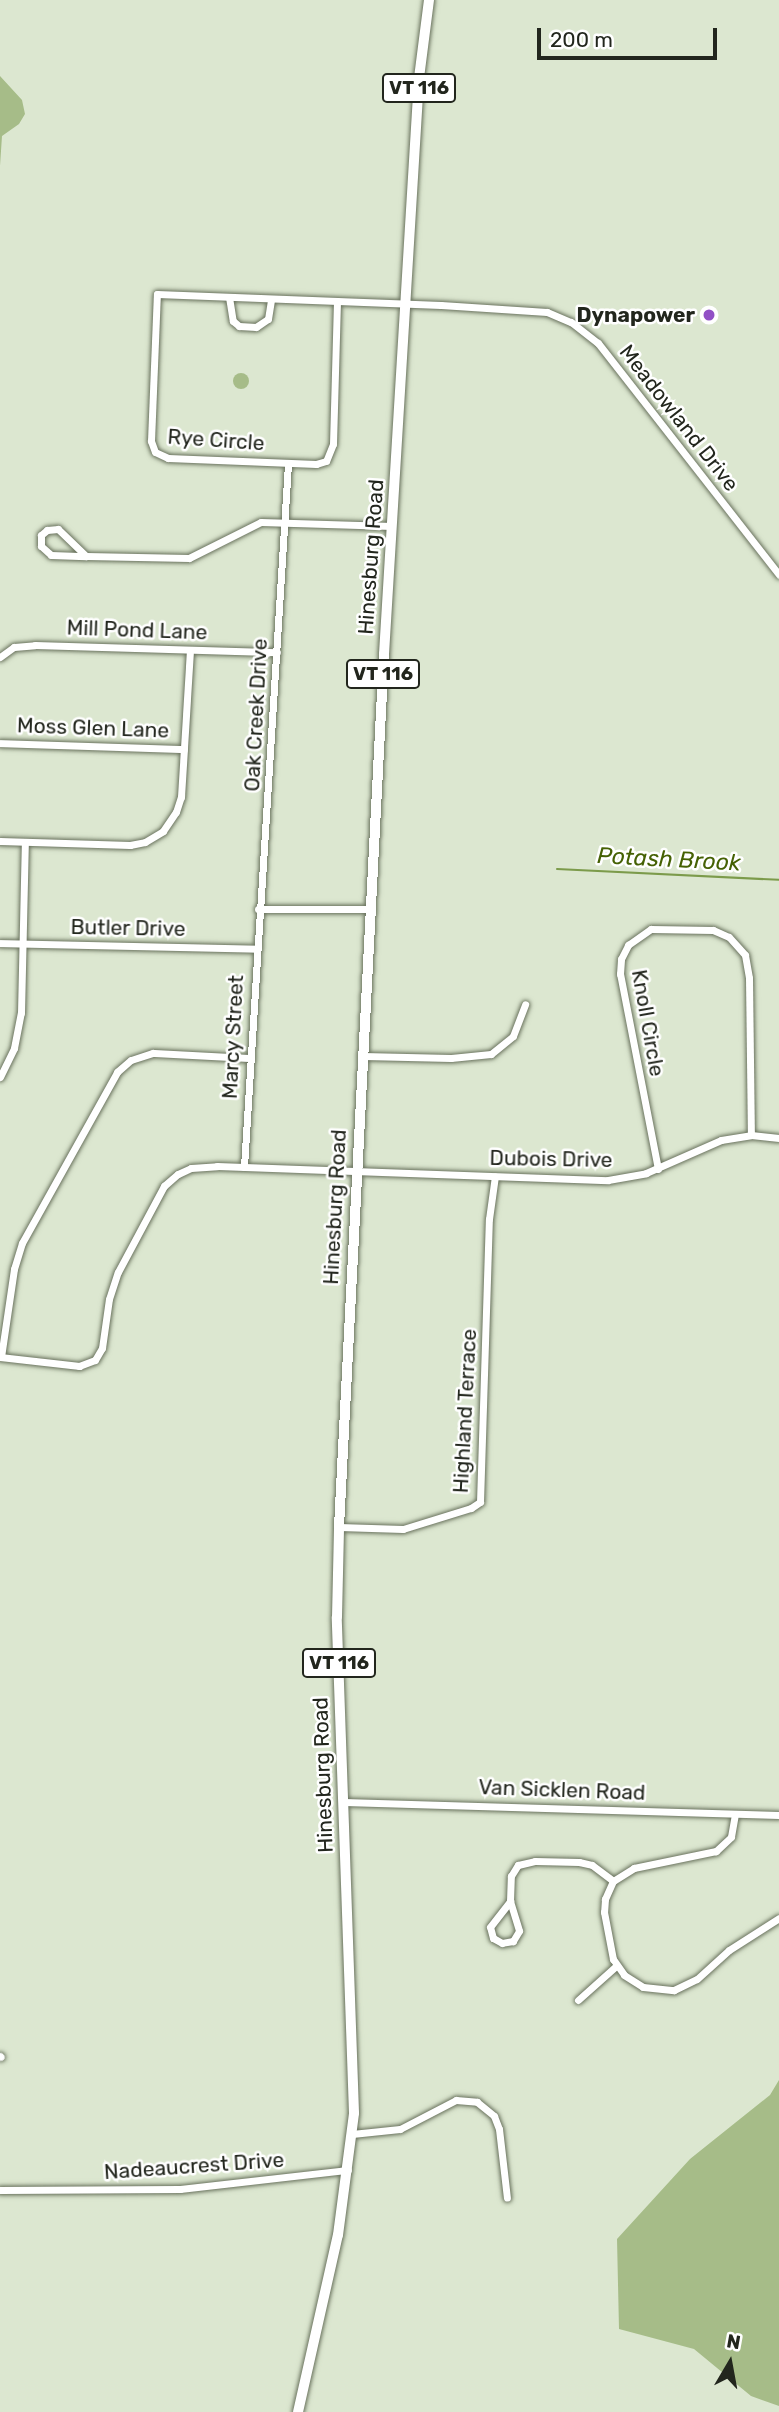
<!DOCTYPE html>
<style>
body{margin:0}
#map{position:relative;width:779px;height:2412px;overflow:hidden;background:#dce7d0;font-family:Rubik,sans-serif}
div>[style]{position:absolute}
.green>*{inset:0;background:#a6bc88}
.round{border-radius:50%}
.stream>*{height:2px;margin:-1px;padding:0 1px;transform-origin:1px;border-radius:1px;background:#7c9b4b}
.roads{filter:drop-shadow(0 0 2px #69725d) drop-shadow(0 0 2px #69725d)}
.street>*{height:7px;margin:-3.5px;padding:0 3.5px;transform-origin:3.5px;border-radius:3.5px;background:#fff}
.primary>*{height:10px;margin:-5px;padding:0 5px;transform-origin:5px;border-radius:5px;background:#fff}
.dots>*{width:19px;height:19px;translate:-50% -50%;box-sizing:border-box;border:4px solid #fff;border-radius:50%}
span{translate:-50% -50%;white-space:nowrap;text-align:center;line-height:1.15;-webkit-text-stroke:5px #fff;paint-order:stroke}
.shield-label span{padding:2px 5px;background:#fff;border:2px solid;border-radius:5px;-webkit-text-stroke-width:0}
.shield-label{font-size:19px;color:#22261d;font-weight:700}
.poi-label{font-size:21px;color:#22261d;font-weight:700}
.right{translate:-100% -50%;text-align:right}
.street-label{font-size:21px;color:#22261d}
.water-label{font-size:23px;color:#456104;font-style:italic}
.north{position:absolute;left:695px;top:2328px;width:70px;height:70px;-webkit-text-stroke:5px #fff;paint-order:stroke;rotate:10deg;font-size:19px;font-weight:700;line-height:28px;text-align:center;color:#22261d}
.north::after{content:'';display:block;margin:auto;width:24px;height:32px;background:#22261d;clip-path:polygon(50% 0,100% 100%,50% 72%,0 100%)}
.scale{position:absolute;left:537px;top:28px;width:180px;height:32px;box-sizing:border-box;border:4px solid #22261d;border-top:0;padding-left:9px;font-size:21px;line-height:24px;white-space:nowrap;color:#22261d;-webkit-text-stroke:5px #fff;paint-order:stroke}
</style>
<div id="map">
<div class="green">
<i style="clip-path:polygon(0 76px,22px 100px,25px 114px,19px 124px,2px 136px,0 166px)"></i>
<i class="round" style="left:233px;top:373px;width:16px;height:16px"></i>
<i style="clip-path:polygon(779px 2080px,779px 2406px,751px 2396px,694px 2349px,619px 2329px,617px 2239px,690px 2159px,770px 2095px)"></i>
</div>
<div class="stream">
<i style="left:557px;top:869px;width:222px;rotate:2.8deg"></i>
</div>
<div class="roads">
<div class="street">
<i style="left:229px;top:297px;width:24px;rotate:81deg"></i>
<i style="left:233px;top:321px;width:8px;rotate:40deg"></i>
<i style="left:239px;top:326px;width:17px;rotate:3deg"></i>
<i style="left:256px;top:327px;width:14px;rotate:-34deg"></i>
<i style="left:268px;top:319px;width:20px;rotate:-81deg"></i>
<i style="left:337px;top:301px;width:143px;rotate:91.6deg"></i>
<i style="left:333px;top:444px;width:18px;rotate:112deg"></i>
<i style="left:326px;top:461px;width:10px;rotate:163deg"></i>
<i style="left:316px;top:464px;width:148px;rotate:-177.7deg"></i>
<i style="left:168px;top:458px;width:14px;rotate:-155deg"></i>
<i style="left:155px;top:452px;width:12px;rotate:-110deg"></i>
<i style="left:151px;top:441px;width:147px;rotate:-87.7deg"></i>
<i style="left:157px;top:294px;width:284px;rotate:2.2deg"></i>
<i style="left:441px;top:305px;width:106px;rotate:3.8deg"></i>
<i style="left:547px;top:312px;width:26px;rotate:23deg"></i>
<i style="left:571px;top:322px;width:34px;rotate:38deg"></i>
<i style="left:598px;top:343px;width:294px;rotate:52deg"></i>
<i style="left:86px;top:556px;width:39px;rotate:-136deg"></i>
<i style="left:58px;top:529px;width:11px;rotate:175deg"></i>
<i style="left:47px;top:530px;width:8px;rotate:140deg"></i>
<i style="left:41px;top:535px;width:11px;rotate:90deg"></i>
<i style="left:41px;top:546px;width:13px;rotate:42deg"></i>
<i style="left:51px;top:555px;width:35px;rotate:2deg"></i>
<i style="left:86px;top:556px;width:103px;rotate:1.1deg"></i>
<i style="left:189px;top:558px;width:80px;rotate:-26.6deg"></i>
<i style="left:261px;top:522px;width:131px;rotate:1.7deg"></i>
<i style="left:0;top:657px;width:17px;rotate:-36deg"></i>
<i style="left:14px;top:647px;width:21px;rotate:-5deg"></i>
<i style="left:35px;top:645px;width:242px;rotate:1.7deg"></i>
<i style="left:0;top:743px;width:184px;rotate:1.9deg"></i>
<i style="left:0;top:841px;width:130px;rotate:1.8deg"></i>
<i style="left:130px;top:845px;width:15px;rotate:-11deg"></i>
<i style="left:145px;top:842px;width:21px;rotate:-31deg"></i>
<i style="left:163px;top:831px;width:23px;rotate:-56deg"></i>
<i style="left:176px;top:812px;width:16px;rotate:-72deg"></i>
<i style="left:181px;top:797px;width:147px;rotate:-86.5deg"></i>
<i style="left:258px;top:909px;width:112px"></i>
<i style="left:0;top:943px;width:255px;rotate:1.3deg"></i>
<i style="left:363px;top:1056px;width:88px;rotate:1.3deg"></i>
<i style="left:451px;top:1058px;width:40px;rotate:-5.7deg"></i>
<i style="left:491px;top:1054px;width:28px;rotate:-39deg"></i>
<i style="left:513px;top:1036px;width:34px;rotate:-69deg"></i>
<i style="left:0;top:1077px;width:32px;rotate:-64deg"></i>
<i style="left:14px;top:1048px;width:36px;rotate:-79deg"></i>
<i style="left:21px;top:1013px;width:171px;rotate:-88.7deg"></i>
<i style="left:244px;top:1167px;width:705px;rotate:-86.42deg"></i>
<i style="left:658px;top:1169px;width:199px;rotate:-101deg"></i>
<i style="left:620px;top:974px;width:15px;rotate:-86deg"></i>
<i style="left:621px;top:959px;width:16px;rotate:-63deg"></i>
<i style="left:628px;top:945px;width:28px;rotate:-35deg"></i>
<i style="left:651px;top:929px;width:62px;rotate:0.9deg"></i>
<i style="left:713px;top:930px;width:17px;rotate:24deg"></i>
<i style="left:729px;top:937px;width:24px;rotate:48deg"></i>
<i style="left:745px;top:955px;width:23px;rotate:80deg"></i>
<i style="left:749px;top:978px;width:157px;rotate:89.3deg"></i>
<i style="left:0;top:1357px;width:80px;rotate:6.5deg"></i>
<i style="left:79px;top:1366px;width:17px;rotate:-21deg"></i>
<i style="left:95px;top:1360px;width:14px;rotate:-60deg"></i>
<i style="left:102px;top:1348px;width:49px;rotate:-81.9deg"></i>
<i style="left:109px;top:1299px;width:28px;rotate:-72deg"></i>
<i style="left:118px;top:1272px;width:98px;rotate:-61.9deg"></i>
<i style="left:164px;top:1186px;width:18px;rotate:-41deg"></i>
<i style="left:178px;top:1174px;width:14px;rotate:-25deg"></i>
<i style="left:191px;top:1168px;width:26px;rotate:-4deg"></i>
<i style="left:217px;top:1166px;width:391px;rotate:2.1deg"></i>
<i style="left:608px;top:1180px;width:39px;rotate:-10deg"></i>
<i style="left:646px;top:1173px;width:82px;rotate:-23.7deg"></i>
<i style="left:721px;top:1140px;width:30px;rotate:-9deg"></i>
<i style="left:751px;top:1135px;width:28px;rotate:6deg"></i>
<i style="left:1px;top:1357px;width:89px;rotate:-81.6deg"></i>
<i style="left:14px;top:1269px;width:27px;rotate:-73deg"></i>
<i style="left:22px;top:1243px;width:196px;rotate:-60.9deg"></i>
<i style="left:117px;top:1072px;width:18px;rotate:-41deg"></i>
<i style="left:131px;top:1060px;width:23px;rotate:-18deg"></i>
<i style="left:153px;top:1053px;width:97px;rotate:3deg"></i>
<i style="left:339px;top:1527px;width:64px;rotate:1.8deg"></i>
<i style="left:403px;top:1529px;width:71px;rotate:-17.2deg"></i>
<i style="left:471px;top:1508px;width:11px;rotate:-34deg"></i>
<i style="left:480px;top:1502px;width:283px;rotate:-88.2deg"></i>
<i style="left:489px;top:1219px;width:43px;rotate:-82.1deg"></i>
<i style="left:344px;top:1802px;width:435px;rotate:1.7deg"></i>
<i style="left:735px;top:1814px;width:23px;rotate:100deg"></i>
<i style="left:731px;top:1837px;width:21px;rotate:137deg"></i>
<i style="left:716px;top:1851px;width:84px;rotate:168.3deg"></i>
<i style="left:634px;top:1868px;width:25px;rotate:148deg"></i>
<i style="left:613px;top:1881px;width:20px;rotate:114deg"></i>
<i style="left:605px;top:1899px;width:13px;rotate:94deg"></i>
<i style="left:604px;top:1912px;width:48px;rotate:79.2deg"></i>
<i style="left:613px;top:1959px;width:19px;rotate:55deg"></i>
<i style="left:624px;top:1975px;width:22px;rotate:32deg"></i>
<i style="left:643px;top:1987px;width:31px;rotate:6deg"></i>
<i style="left:674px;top:1990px;width:25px;rotate:-26deg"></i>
<i style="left:697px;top:1979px;width:43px;rotate:-42.2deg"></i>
<i style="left:729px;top:1950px;width:59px;rotate:-32.6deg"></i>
<i style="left:510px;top:1901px;width:31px;rotate:73deg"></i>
<i style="left:519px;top:1931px;width:12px;rotate:121deg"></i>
<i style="left:513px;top:1941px;width:11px;rotate:170deg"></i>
<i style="left:502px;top:1943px;width:10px;rotate:-151deg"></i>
<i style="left:493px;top:1938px;width:11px;rotate:-105deg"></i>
<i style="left:490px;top:1927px;width:33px;rotate:-52deg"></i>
<i style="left:510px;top:1901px;width:25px;rotate:-88deg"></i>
<i style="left:511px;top:1876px;width:13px;rotate:-58deg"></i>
<i style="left:518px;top:1865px;width:17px;rotate:-13deg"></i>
<i style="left:535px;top:1861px;width:44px;rotate:1.3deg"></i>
<i style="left:579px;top:1862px;width:13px;rotate:13deg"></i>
<i style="left:592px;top:1865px;width:26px;rotate:37deg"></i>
<i style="left:578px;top:2000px;width:52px;rotate:-41.9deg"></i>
<i style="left:0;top:2056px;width:1px;rotate:45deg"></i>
<i style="left:352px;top:2134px;width:48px;rotate:-5.9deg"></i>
<i style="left:400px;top:2129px;width:63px;rotate:-27.4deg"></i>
<i style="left:456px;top:2100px;width:21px;rotate:5deg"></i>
<i style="left:477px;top:2102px;width:22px;rotate:39deg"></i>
<i style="left:494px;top:2116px;width:14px;rotate:69deg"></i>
<i style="left:499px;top:2129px;width:69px;rotate:83.4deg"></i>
<i style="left:0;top:2190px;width:180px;rotate:-0.3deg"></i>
<i style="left:180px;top:2189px;width:169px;rotate:-6.5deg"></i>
</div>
<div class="primary">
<i style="left:298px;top:2412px;width:181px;rotate:-77.3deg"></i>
<i style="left:338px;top:2235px;width:123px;rotate:-82.5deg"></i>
<i style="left:354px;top:2113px;width:496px;rotate:-92deg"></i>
<i style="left:337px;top:1617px;width:90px;rotate:-88.7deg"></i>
<i style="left:339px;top:1527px;width:874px;rotate:-87.05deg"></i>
<i style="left:384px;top:654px;width:577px;rotate:-86.52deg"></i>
<i style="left:419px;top:78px;width:79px;rotate:-82.7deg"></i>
</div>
</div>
<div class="dots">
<i style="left:709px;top:315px;background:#9150c5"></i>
</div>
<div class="shield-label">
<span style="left:419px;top:88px">VT 116</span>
<span style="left:383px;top:674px">VT 116</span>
<span style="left:339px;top:1663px">VT 116</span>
</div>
<div class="poi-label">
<span class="right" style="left:695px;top:315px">Dynapower</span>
</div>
<div class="street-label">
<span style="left:679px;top:418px;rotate:52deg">Meadowland Drive</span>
<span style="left:216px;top:440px;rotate:4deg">Rye Circle</span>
<span style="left:371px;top:557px;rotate:-86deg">Hinesburg Road</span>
<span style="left:137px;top:630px;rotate:2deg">Mill Pond Lane</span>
<span style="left:256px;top:715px;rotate:-87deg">Oak Creek Drive</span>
<span style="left:93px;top:728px;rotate:2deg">Moss Glen Lane</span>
<span style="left:128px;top:928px;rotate:1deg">Butler Drive</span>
<span style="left:648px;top:1023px;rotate:80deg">Knoll Circle</span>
<span style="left:233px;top:1037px;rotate:-87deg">Marcy Street</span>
<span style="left:551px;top:1159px;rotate:1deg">Dubois Drive</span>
<span style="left:335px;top:1207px;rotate:-87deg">Hinesburg Road</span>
<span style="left:465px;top:1411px;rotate:-87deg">Highland Terrace</span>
<span style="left:323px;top:1775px;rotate:-92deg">Hinesburg Road</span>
<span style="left:562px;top:1790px;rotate:2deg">Van Sicklen Road</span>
<span style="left:194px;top:2166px;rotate:-4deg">Nadeaucrest Drive</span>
</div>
<div class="water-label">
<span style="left:669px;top:859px;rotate:3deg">Potash Brook</span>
</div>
<div class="north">N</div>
<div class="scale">200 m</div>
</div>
